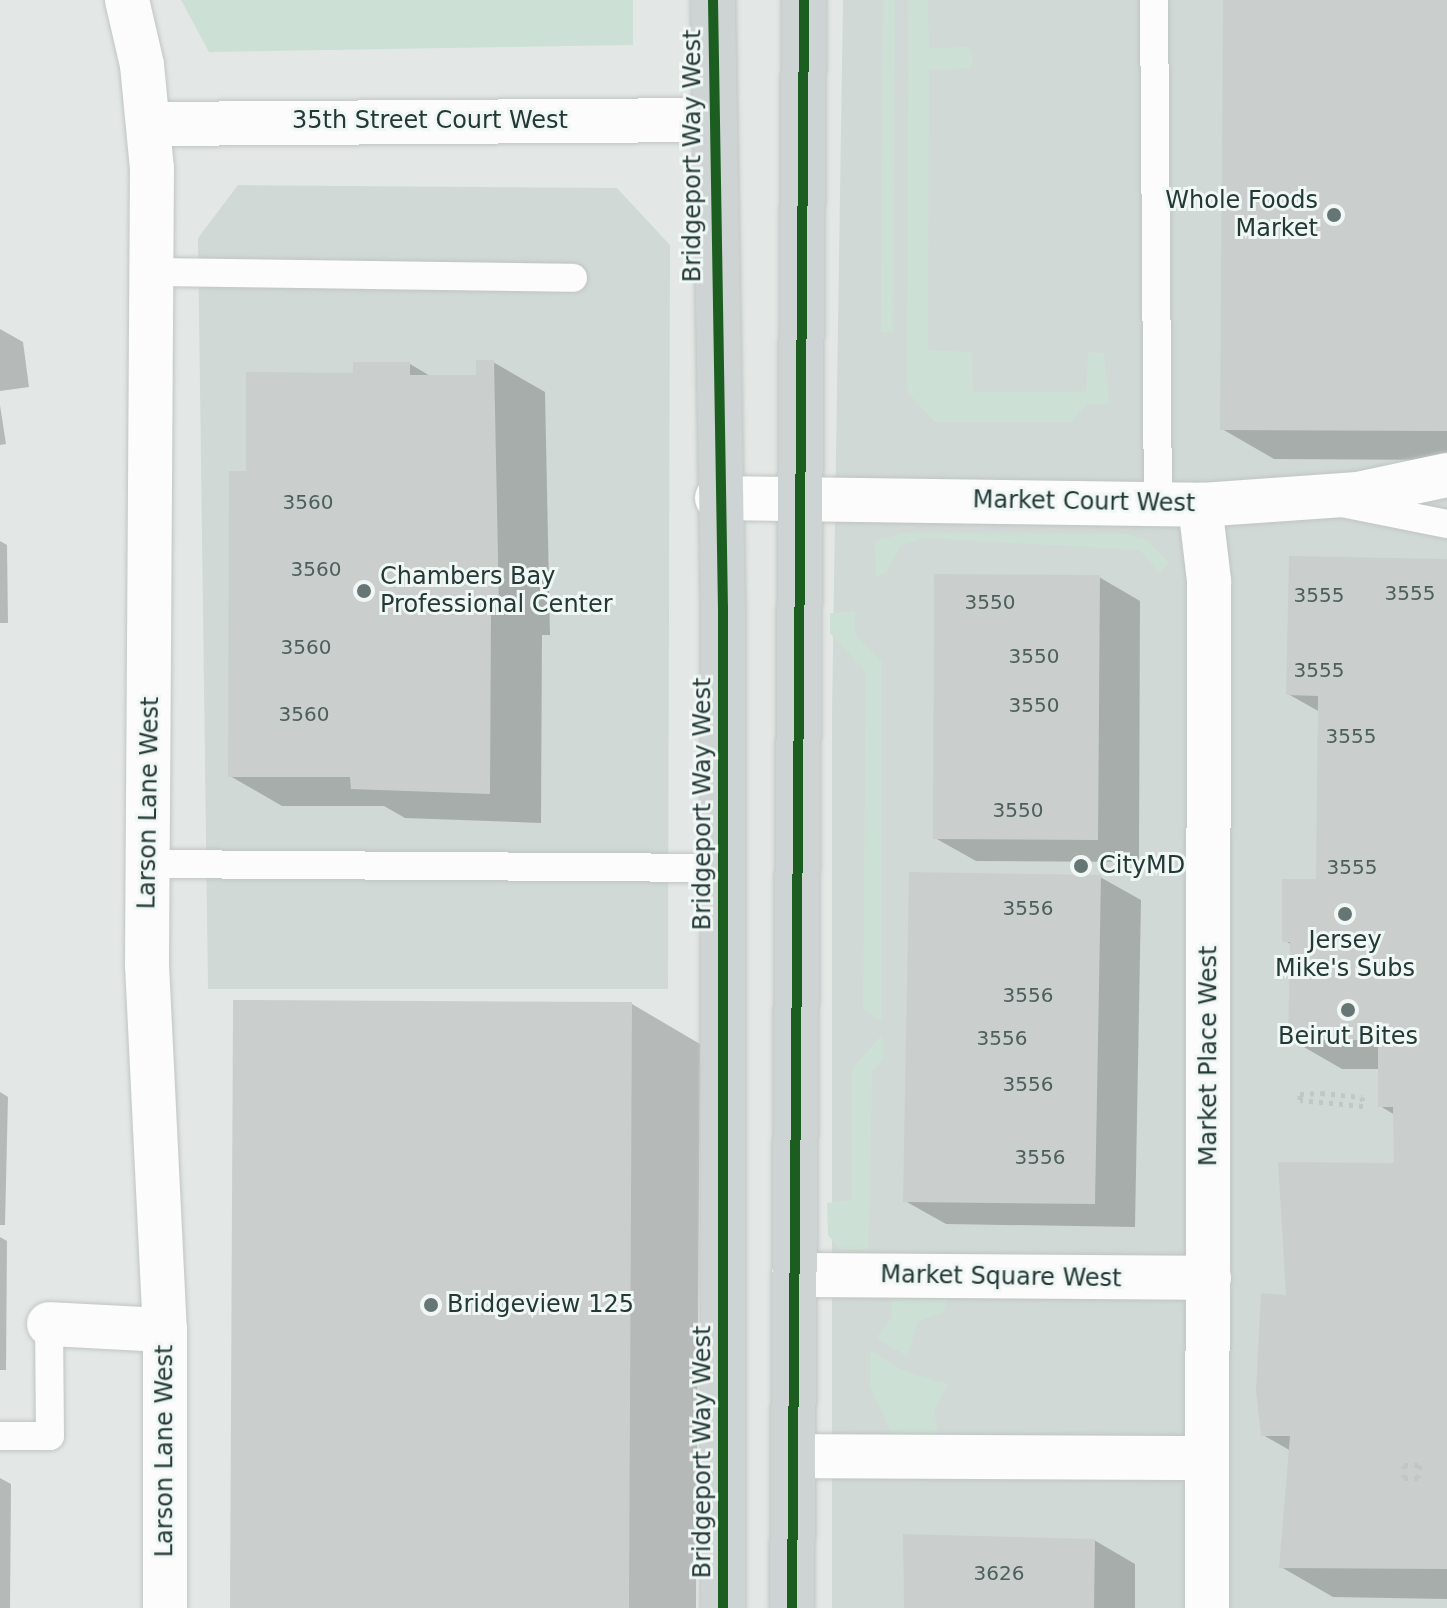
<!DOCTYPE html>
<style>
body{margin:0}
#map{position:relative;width:1447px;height:1608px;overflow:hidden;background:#e3e8e6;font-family:"DejaVu Sans",sans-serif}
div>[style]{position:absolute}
.built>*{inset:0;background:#d1d9d6}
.green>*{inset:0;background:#cde0d5}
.shadow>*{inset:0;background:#0003}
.building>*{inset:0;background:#cacfcd}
.path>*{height:5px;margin-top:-2.5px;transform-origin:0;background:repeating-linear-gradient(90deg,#c0c8c6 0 4px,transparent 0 10px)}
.roads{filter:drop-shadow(0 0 2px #c0c5c3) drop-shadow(0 0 2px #c0c5c3)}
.lane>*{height:28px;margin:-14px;padding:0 14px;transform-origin:14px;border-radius:14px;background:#fbfcfb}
.street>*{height:44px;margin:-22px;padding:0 22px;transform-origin:22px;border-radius:22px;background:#fbfcfb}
.primary>*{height:44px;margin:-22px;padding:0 22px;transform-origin:22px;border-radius:22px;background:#ced4d3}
.cycleway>*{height:10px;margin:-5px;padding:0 5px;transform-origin:5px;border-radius:5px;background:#1b5e20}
.dots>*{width:22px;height:22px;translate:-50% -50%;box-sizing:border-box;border:4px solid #f1f7f5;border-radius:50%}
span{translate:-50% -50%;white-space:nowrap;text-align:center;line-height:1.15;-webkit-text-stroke:6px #f1f7f5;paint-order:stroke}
.number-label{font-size:20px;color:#4d5f5c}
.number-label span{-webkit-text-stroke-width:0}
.street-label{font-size:24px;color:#223936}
.poi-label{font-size:24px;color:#223936}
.right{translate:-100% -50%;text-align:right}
.left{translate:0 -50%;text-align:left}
</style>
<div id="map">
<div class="built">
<i style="clip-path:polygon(843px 0,1447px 0,1447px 1608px,832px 1608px,832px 713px)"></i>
<i style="clip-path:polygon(238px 185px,617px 188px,670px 245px,668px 989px,208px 989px,198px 238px)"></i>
</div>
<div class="green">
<i style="clip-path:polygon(181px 0,633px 0,633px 45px,209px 52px)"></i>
<i style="clip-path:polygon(883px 0,895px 0,893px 333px,881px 332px)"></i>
<i style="clip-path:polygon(909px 0,928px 0,929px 48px,969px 47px,972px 57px,971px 68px,929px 70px,928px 350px,971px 352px,973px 392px,1086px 392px,1088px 352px,1104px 354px,1109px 404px,1088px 404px,1071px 422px,935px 422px,907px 392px)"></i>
<i style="clip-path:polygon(905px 533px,1126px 534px,1146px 540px,1169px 563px,1159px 573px,1140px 550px,926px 538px,901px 545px,886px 573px,876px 577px,875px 541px)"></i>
<i style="clip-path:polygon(855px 612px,855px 634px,882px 662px,882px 1022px,863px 1009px,866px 672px,830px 633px,830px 613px)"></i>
<i style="clip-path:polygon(882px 1035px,883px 1059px,872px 1071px,868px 1249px,839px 1249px,828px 1235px,827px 1203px,852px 1200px,852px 1069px)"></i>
<i style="clip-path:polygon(892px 1297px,949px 1297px,942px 1313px,918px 1321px,907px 1356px,876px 1338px,891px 1319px)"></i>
<i style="clip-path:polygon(870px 1350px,904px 1371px,948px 1384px,934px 1411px,938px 1436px,892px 1435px,870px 1385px)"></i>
</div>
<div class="shadow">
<i style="clip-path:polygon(1225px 0,1447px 0,1447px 460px,1274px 459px,1222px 429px)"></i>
<i style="clip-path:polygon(0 329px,23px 342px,29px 387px,0 391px)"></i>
<i style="clip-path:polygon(493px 362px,545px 392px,550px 635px,542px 635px,541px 823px,405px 818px,384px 806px,282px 806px,230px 776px,248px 473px,355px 375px,410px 364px,432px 377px,478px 377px)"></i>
<i style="clip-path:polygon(0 405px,6px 444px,0 445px)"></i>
<i style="clip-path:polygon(0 541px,7px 545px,8px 623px,0 623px)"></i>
<i style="clip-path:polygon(1447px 561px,1447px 1599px,1333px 1597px,1281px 1567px,1291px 1451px,1263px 1435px,1288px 1297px,1396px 1166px,1395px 1115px,1380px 1106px,1380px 1069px,1342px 1069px,1290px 1039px,1292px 945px,1284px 940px,1318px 881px,1320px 712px,1288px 694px)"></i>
<i style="clip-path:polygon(1099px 577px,1140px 601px,1139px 862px,976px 861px,935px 838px)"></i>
<i style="clip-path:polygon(1100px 877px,1141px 900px,1135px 1227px,946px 1224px,905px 1201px)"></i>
<i style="clip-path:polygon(632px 1004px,700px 1044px,696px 1608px,232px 1608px)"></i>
<i style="clip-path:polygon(0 1092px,8px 1097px,5px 1225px,0 1225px)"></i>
<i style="clip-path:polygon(0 1237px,7px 1241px,6px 1370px,0 1370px)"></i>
<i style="clip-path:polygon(0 1478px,11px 1484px,10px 1608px,0 1608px)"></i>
<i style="clip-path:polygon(1094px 1540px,1135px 1564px,1135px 1608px,906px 1608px)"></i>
</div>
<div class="building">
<i style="clip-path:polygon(1223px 0,1447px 0,1447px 431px,1220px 430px)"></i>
<i style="clip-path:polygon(476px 360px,494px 360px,499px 607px,491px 607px,490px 794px,351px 789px,350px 777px,228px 777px,229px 471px,246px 471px,246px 372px,353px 373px,353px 362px,410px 362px,410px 375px,476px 375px)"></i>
<i style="clip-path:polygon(1289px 556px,1447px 559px,1447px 1569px,1279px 1568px,1290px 1436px,1261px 1436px,1256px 1390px,1261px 1293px,1286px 1295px,1278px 1162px,1394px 1163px,1393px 1107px,1378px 1107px,1378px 1040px,1288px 1040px,1290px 942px,1282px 942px,1282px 879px,1316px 879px,1318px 696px,1286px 695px)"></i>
<i style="clip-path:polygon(934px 574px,1100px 575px,1098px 840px,933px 839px)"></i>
<i style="clip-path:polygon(909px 872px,1101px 875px,1095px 1204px,903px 1202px)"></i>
<i style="clip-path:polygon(233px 1000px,632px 1002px,629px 1608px,230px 1608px)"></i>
<i style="clip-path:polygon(903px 1534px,1095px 1539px,1094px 1608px,904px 1608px)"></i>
</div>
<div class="path">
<i style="left:1321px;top:1093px;width:41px;rotate:5.6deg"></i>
<i style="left:1362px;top:1097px;width:9px;rotate:84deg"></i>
<i style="left:1363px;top:1106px;width:63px;rotate:-174.6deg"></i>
<i style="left:1300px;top:1100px;width:6px;rotate:-90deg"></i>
<i style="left:1300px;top:1094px;width:21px;rotate:-3deg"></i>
<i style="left:1404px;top:1465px;width:16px"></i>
<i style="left:1420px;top:1465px;width:13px;rotate:99deg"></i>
<i style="left:1418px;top:1478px;width:14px;rotate:180deg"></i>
<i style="left:1404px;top:1478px;width:13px;rotate:-90deg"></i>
</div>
<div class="roads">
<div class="lane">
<i style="left:1154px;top:0;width:505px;rotate:89.55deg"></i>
<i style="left:154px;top:272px;width:419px;rotate:0.8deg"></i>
<i style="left:1337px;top:502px;width:112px;rotate:11.3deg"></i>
<i style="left:149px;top:864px;width:574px;rotate:0.4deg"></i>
<i style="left:0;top:1436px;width:50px"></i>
<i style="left:50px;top:1436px;width:112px;rotate:-90.5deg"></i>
</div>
<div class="street">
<i style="left:127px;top:0;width:67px;rotate:77deg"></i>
<i style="left:142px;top:65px;width:103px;rotate:84.5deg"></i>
<i style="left:152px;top:168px;width:797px;rotate:90.36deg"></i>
<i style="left:147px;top:965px;width:365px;rotate:87.2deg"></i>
<i style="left:165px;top:1330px;width:278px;rotate:90deg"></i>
<i style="left:149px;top:124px;width:563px;rotate:-0.41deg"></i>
<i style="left:717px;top:498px;width:483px;rotate:0.8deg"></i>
<i style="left:1200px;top:505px;width:158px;rotate:-4deg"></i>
<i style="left:1358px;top:494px;width:91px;rotate:-12.1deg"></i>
<i style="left:1200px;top:505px;width:77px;rotate:83.2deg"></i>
<i style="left:1209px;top:581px;width:1027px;rotate:90.11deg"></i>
<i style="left:794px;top:1275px;width:415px;rotate:0.4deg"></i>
<i style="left:49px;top:1324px;width:116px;rotate:3deg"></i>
<i style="left:793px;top:1456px;width:414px;rotate:0.3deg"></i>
</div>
<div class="primary">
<i style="left:713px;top:0;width:608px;rotate:89.06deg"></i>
<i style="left:723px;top:608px;width:1000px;rotate:90deg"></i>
<i style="left:792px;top:1608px;width:1608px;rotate:-89.57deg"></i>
</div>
</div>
<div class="cycleway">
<i style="left:713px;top:0;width:608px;rotate:89.06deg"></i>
<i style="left:723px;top:608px;width:1000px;rotate:90deg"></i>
<i style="left:792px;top:1608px;width:1608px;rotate:-89.57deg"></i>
</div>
<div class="dots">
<i style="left:1334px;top:215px;background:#667674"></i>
<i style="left:364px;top:591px;background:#667674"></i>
<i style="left:1081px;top:866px;background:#667674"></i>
<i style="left:1345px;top:914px;background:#667674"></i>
<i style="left:1348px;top:1010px;background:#667674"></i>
<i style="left:431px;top:1305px;background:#667674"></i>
</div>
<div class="number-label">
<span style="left:308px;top:502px">3560</span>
<span style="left:316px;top:569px">3560</span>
<span style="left:1410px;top:593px">3555</span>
<span style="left:1319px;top:595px">3555</span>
<span style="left:990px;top:602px">3550</span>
<span style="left:306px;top:647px">3560</span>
<span style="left:1034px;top:656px">3550</span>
<span style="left:1319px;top:670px">3555</span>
<span style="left:1034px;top:705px">3550</span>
<span style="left:304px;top:714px">3560</span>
<span style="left:1351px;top:736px">3555</span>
<span style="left:1018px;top:810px">3550</span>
<span style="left:1352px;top:867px">3555</span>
<span style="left:1028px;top:908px">3556</span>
<span style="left:1028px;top:995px">3556</span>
<span style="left:1002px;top:1038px">3556</span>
<span style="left:1028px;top:1084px">3556</span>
<span style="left:1040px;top:1157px">3556</span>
<span style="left:999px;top:1573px">3626</span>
</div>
<div class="street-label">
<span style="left:430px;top:121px">35th Street Court West</span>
<span style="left:693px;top:156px;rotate:-90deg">Bridgeport Way West</span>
<span style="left:1084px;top:502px;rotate:1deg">Market Court West</span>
<span style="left:149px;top:803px;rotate:-89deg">Larson Lane West</span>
<span style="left:703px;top:804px;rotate:-90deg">Bridgeport Way West</span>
<span style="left:1209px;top:1056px;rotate:-90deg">Market Place West</span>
<span style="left:1001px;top:1277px;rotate:1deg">Market Square West</span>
<span style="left:165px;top:1451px;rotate:-90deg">Larson Lane West</span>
<span style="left:703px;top:1452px;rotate:-90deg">Bridgeport Way West</span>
</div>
<div class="poi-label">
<span class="right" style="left:1318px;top:215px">Whole Foods<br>Market</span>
<span class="left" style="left:380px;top:591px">Chambers Bay<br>Professional Center</span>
<span class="left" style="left:1099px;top:866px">CityMD</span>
<span style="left:1345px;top:955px">Jersey<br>Mike's Subs</span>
<span style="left:1348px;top:1037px">Beirut Bites</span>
<span class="left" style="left:447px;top:1305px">Bridgeview 125</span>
</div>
</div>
